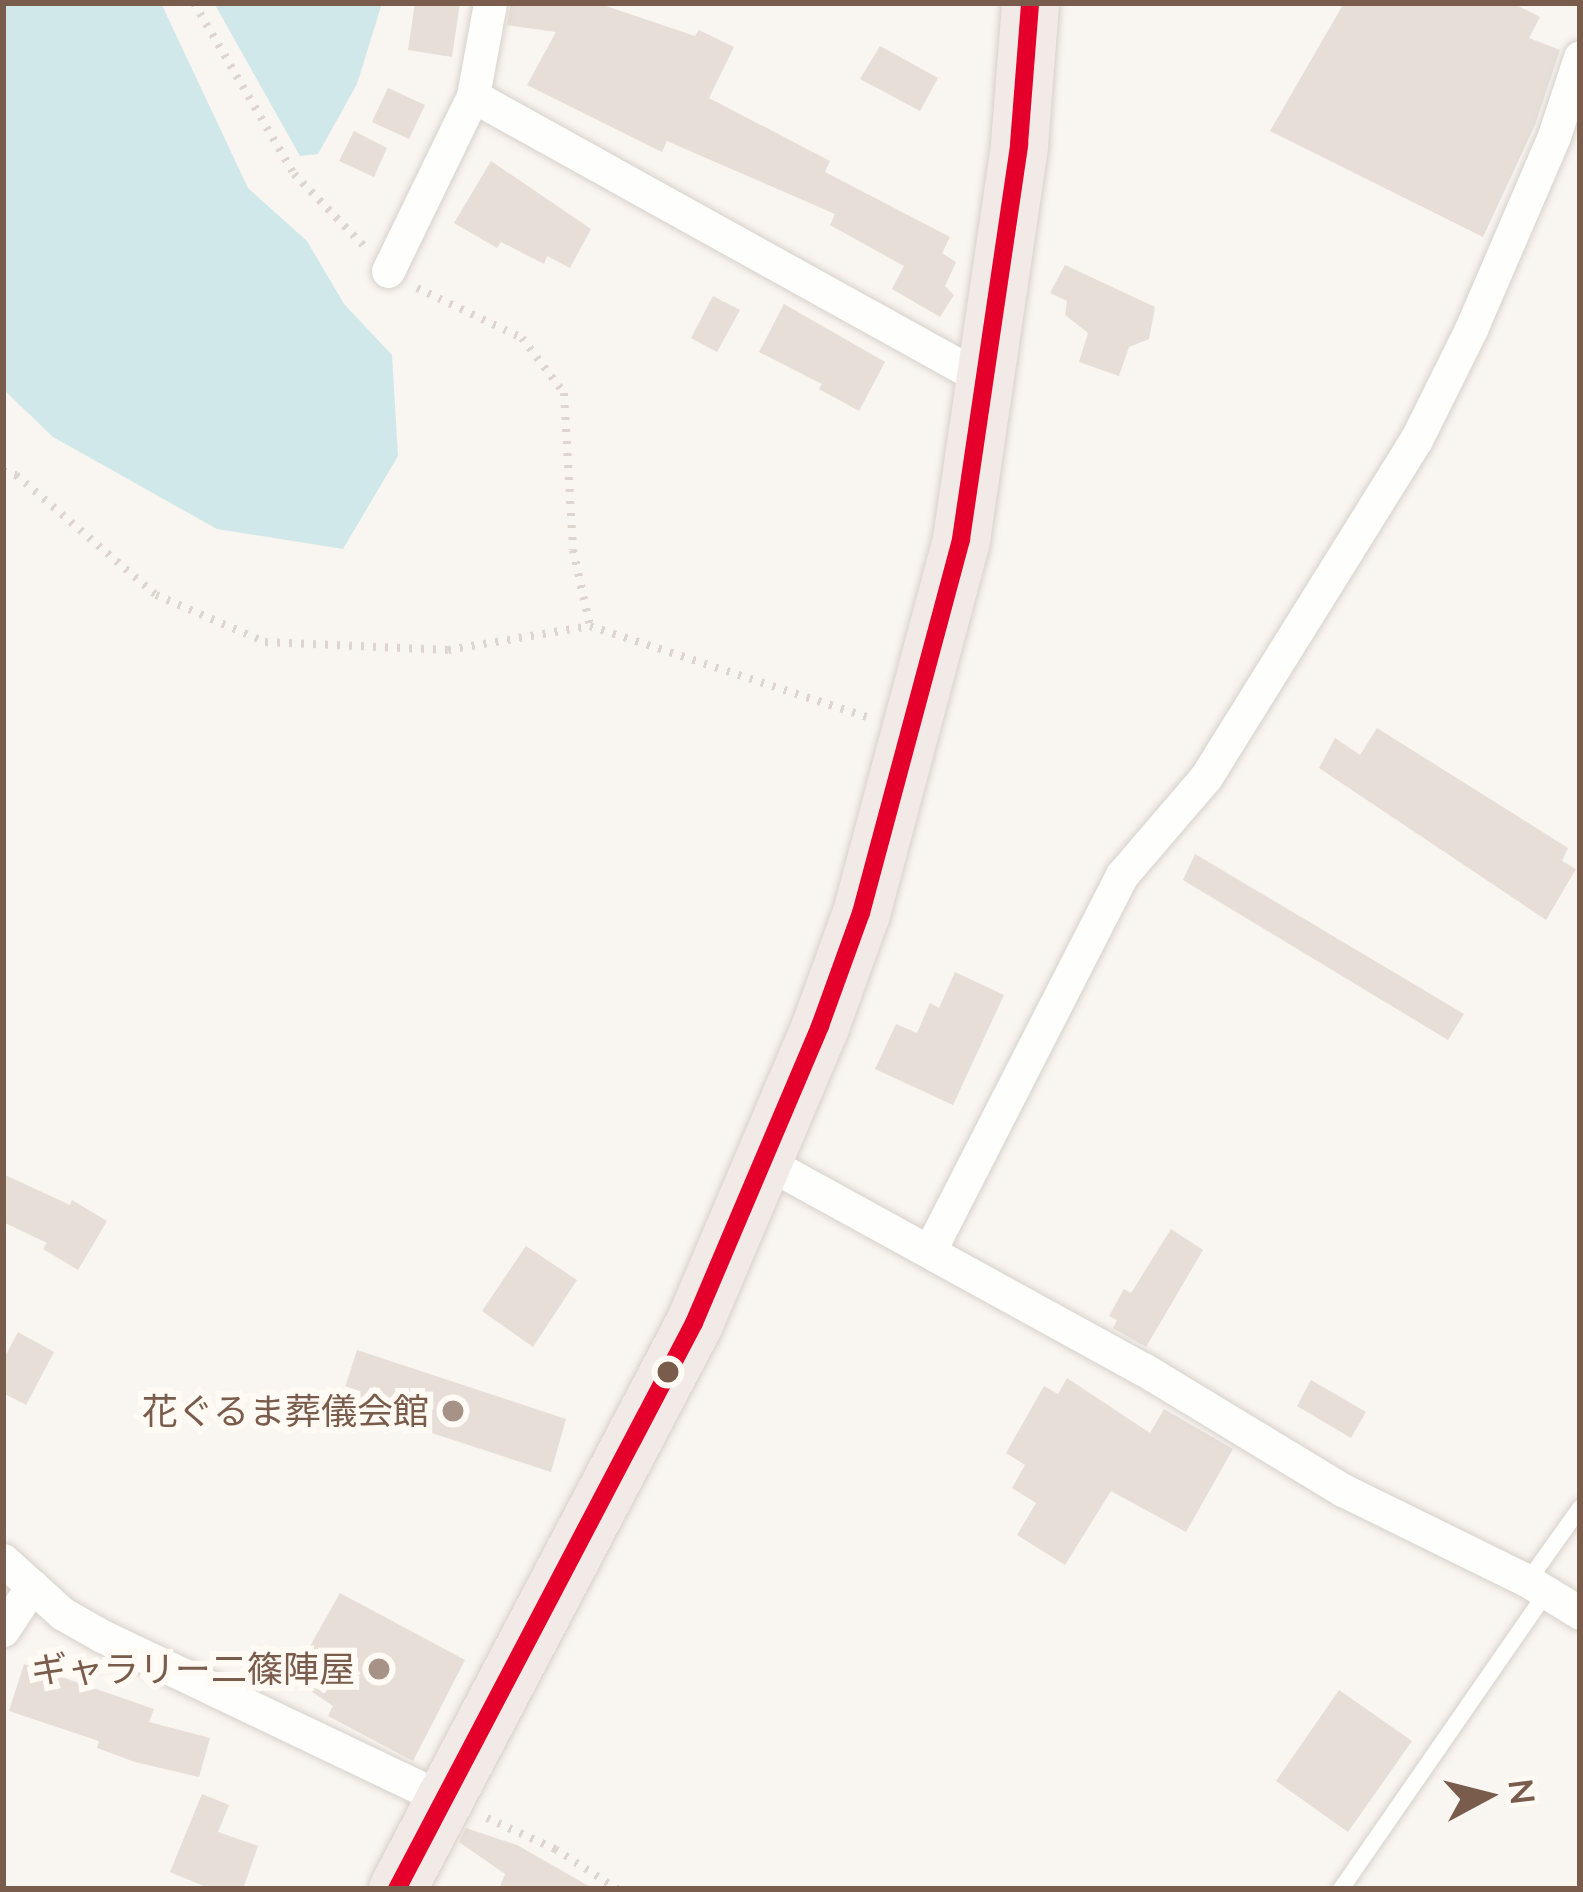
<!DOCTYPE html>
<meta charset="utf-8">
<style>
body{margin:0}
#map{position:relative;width:1583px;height:1892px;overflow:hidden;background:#f9f5f0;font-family:Lato,"Noto Sans JP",sans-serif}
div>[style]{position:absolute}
.water>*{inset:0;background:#d0e8ea}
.building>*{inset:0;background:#e6ded7}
.path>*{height:8px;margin-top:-4px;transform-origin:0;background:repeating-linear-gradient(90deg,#dcd5d0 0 3px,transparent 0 12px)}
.roads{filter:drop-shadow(0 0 3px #d7d1cb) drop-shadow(0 0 3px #d7d1cb)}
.lane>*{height:16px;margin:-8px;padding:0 8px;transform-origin:8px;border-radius:8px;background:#fefefd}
.street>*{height:33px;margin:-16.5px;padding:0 16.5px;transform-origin:16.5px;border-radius:16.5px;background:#fefefd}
.highway>*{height:57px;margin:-28.5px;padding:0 28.5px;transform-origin:28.5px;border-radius:28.5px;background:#f2eae7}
.bus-1>*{height:18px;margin:-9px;padding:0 9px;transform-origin:9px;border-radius:9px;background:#e4002b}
.dots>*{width:33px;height:33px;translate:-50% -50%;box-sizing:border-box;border:6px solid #fffaf3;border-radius:50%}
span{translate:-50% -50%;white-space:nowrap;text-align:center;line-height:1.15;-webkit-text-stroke:12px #fffaf3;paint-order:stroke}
.poi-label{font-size:36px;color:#7a5c4d}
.right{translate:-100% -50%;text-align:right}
.frame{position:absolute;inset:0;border:6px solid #7a5c4d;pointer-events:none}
.north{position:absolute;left:1427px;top:1736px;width:120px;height:120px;-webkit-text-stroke:9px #fffaf3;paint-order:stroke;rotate:83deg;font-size:33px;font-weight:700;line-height:48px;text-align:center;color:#7a5c4d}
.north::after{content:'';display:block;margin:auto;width:42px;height:54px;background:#7a5c4d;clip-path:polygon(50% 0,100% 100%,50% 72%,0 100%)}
</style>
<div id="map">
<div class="water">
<i style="clip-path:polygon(3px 3px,161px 3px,248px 188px,307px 241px,344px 304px,392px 355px,398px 456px,343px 549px,217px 529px,53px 437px,3px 389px)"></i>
<i style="clip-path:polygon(214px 3px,382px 3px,357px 84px,318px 154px,300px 156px)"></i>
</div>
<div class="building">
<i style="clip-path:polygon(415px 3px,460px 3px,452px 57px,408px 50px)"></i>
<i style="clip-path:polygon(511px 3px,597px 3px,695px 36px,699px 30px,734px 47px,709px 98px,830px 161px,825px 172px,950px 237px,942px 253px,956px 262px,945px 286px,954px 295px,940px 317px,892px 289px,904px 266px,830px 225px,835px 214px,667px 141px,662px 152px,527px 85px,556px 32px,507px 25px)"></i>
<i style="clip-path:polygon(1344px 3px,1512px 3px,1540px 17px,1529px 38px,1560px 50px,1535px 125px,1483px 237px,1270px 131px)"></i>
<i style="clip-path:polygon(880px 46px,938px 78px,920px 111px,860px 79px)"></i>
<i style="clip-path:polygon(388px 88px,425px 105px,409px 139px,372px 122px)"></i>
<i style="clip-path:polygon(354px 131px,387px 148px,374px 177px,339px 161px)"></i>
<i style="clip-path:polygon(491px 161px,591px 229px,570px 268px,547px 256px,544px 264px,501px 242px,497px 248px,454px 223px)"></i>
<i style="clip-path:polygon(1065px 265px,1155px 307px,1149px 339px,1129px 347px,1119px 376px,1079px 362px,1088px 333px,1065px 315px,1067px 301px,1050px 293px)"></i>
<i style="clip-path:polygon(713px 296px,740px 310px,717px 352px,691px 338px)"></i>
<i style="clip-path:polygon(784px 304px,885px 362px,859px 411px,819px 389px,822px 384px,759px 352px)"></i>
<i style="clip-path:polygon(1377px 728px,1568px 848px,1562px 861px,1576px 869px,1546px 920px,1319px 768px,1335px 738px,1360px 755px)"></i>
<i style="clip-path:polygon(1195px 854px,1464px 1014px,1448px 1040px,1183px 880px)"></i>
<i style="clip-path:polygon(955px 972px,1004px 995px,953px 1105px,875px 1069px,896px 1024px,917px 1033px,930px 1003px,939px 1008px)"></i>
<i style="clip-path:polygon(3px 1174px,70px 1205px,72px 1200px,107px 1221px,78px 1270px,43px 1249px,47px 1243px,3px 1222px)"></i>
<i style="clip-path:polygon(1171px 1229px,1203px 1250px,1146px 1347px,1113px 1328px,1117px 1320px,1109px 1316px,1124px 1289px,1131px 1293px)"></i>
<i style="clip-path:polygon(526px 1246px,577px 1280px,533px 1347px,482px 1311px)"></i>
<i style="clip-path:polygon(18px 1332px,54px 1352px,26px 1405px,3px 1393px,3px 1360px)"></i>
<i style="clip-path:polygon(357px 1350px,566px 1419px,551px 1472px,340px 1403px)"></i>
<i style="clip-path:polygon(1067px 1378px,1150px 1433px,1164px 1409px,1233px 1449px,1186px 1532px,1111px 1491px,1065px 1565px,1017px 1535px,1036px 1503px,1012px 1488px,1025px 1465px,1006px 1453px,1044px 1386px,1058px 1394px)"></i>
<i style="clip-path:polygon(1311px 1380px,1366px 1412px,1351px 1438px,1297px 1406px)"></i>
<i style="clip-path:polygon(340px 1593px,465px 1660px,413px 1761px,328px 1716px,333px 1706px,292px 1678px)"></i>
<i style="clip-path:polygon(24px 1664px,154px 1709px,149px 1722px,210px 1738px,199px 1777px,135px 1762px,97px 1748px,99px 1741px,9px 1711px)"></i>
<i style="clip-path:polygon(1339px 1690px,1412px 1741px,1348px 1832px,1276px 1781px)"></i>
<i style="clip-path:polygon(202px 1794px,229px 1805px,218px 1832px,258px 1846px,243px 1889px,211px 1889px,170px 1872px)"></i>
<i style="clip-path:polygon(466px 1828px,517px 1845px,594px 1889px,499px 1889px,505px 1874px,459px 1842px)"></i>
</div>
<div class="path">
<i style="left:194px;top:3px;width:198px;rotate:59.7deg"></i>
<i style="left:294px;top:174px;width:100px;rotate:45.8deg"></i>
<i style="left:417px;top:288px;width:116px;rotate:25.5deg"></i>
<i style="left:522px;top:338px;width:69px;rotate:52.6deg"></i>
<i style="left:564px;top:393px;width:157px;rotate:86.7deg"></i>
<i style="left:573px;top:550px;width:78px;rotate:77.4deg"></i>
<i style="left:3px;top:471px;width:14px;rotate:17deg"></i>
<i style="left:16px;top:475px;width:184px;rotate:40.6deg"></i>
<i style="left:156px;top:595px;width:119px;rotate:23.3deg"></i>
<i style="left:265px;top:642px;width:183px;rotate:2.5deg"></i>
<i style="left:448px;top:650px;width:144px;rotate:-9.6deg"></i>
<i style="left:590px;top:626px;width:291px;rotate:18.2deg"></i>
<i style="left:487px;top:1818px;width:75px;rotate:24.5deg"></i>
<i style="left:555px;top:1849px;width:74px;rotate:32.8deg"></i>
</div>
<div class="roads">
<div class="lane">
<i style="left:1528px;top:1581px;width:90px;rotate:-54.5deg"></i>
<i style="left:1341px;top:1889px;width:360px;rotate:-55.3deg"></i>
</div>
<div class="street">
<i style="left:473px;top:96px;width:585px;rotate:29.02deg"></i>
<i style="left:388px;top:271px;width:195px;rotate:-64.1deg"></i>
<i style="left:473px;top:96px;width:95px;rotate:-79.6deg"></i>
<i style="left:764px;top:1161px;width:432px;rotate:28.8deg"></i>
<i style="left:1143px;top:1369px;width:234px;rotate:31.2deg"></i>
<i style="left:1343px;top:1490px;width:206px;rotate:26.2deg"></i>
<i style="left:1528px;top:1581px;width:61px;rotate:31.6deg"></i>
<i style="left:930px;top:1250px;width:421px;rotate:-62.9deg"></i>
<i style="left:1122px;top:875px;width:129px;rotate:-49.4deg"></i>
<i style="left:1206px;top:777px;width:397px;rotate:-58.1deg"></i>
<i style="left:1416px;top:440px;width:124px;rotate:-63.6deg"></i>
<i style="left:1471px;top:329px;width:210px;rotate:-66.7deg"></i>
<i style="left:1554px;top:136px;width:83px;rotate:-71.8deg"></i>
<i style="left:3px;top:1560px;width:81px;rotate:42deg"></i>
<i style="left:63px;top:1614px;width:45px;rotate:29.4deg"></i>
<i style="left:102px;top:1636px;width:379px;rotate:25.5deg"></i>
<i style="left:3px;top:1630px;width:53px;rotate:-56.6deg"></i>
</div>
<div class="highway">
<i style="left:397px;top:1889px;width:639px;rotate:-62.31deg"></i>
<i style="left:694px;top:1323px;width:323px;rotate:-67deg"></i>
<i style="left:820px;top:1026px;width:120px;rotate:-70.1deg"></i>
<i style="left:861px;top:913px;width:387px;rotate:-75deg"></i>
<i style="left:961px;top:539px;width:399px;rotate:-81.6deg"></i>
<i style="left:1019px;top:144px;width:141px;rotate:-85.5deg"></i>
</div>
</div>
<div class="bus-1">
<i style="left:397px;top:1889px;width:639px;rotate:-62.31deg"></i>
<i style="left:694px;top:1323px;width:323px;rotate:-67deg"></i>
<i style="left:820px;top:1026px;width:120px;rotate:-70.1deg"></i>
<i style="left:861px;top:913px;width:387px;rotate:-75deg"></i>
<i style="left:961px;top:539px;width:399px;rotate:-81.6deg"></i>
<i style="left:1019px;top:144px;width:141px;rotate:-85.5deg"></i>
</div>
<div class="dots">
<i style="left:668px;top:1372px;background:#7a5c4d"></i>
<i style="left:453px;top:1411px;background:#a69286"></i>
<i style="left:379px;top:1669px;background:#a69286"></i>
</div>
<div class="poi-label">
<span class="right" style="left:429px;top:1411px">花ぐるま葬儀会館</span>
<span class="right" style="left:355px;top:1669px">ギャラリー二篠陣屋</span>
</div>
<div class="frame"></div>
<div class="north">N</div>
</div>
